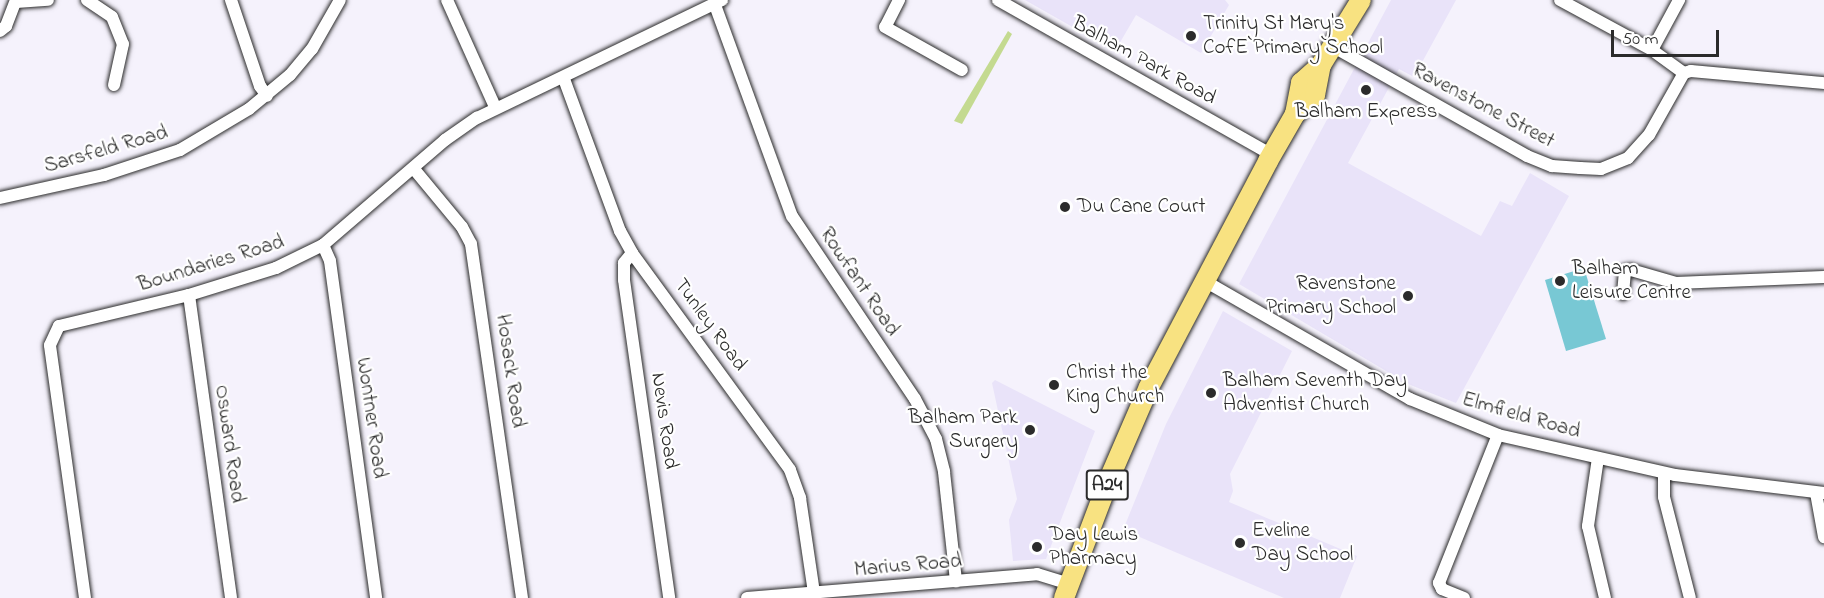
<!DOCTYPE html>
<style>
body{margin:0}
#map{position:relative;width:1824px;height:598px;overflow:hidden;background:#f5f2fc;font-family:"Indie Flower",sans-serif}
div>[style]{position:absolute}
.built>*{inset:0;background:#e9e3f9}
.green>*{inset:0;background:#c4da90}
.water>*{inset:0;background:#78c8d4}
.roads{filter:drop-shadow(0 0 2px #2b2b2b) drop-shadow(0 0 2px #2b2b2b)}
.minor>*{height:12px;margin:-6px;padding:0 6px;transform-origin:6px;border-radius:6px;background:#fff}
.trunk>*{height:20px;margin:-10px;padding:0 10px;transform-origin:10px;border-radius:10px;background:#f8e281}
.dots>*{width:16px;height:16px;translate:-50% -50%;box-sizing:border-box;border:3px solid #fff;border-radius:50%}
span{translate:-50% -50%;white-space:nowrap;text-align:center;line-height:1.15;-webkit-text-stroke:4.5px #fff;paint-order:stroke}
.shield-label span{padding:2px 4px;background:#fff;border:2px solid;border-radius:4px;-webkit-text-stroke-width:0}
.shield-label{font-size:20px;color:#2b2b2b;font-weight:700}
.poi-label{font-size:21px;color:#2b2b2b}
.left{translate:0 -50%;text-align:left}
.right{translate:-100% -50%;text-align:right}
.street-label{font-size:21px;color:#2b2b2b}
.scale{position:absolute;left:1611px;top:30px;width:108px;height:27px;box-sizing:border-box;border:3px solid #2b2b2b;border-top:0;padding-left:8px;font-size:18px;line-height:21px;white-space:nowrap;color:#2b2b2b;-webkit-text-stroke:4px #fff;paint-order:stroke}
</style>
<div id="map">
<div class="built">
<i style="clip-path:polygon(1025px 0,1225px 0,1229px 5px,1201px 53px,1136px 15px,1115px 51px)"></i>
<i style="clip-path:polygon(1391px 0,1456px 0,1414px 77px,1399px 69px,1348px 163px,1481px 236px,1500px 201px,1512px 206px,1530px 173px,1569px 196px,1456px 403px,1408px 384px,1239px 284px)"></i>
<i style="clip-path:polygon(1223px 311px,1292px 351px,1230px 474px,1233px 491px,1229px 502px,1357px 556px,1340px 598px,1284px 598px,1123px 530px,1166px 424px)"></i>
<i style="clip-path:polygon(995px 380px,1095px 431px,1046px 559px,1013px 561px,1009px 520px,1017px 499px,992px 383px)"></i>
</div>
<div class="green">
<i style="clip-path:polygon(1008px 31px,1012px 34px,962px 124px,954px 121px)"></i>
</div>
<div class="water">
<i style="clip-path:polygon(1584px 268px,1606px 339px,1566px 351px,1545px 280px)"></i>
</div>
<div class="roads">
<div class="minor">
<i style="left:87px;top:0;width:30px;rotate:34deg"></i>
<i style="left:112px;top:17px;width:29px;rotate:68deg"></i>
<i style="left:123px;top:44px;width:42px;rotate:102.4deg"></i>
<i style="left:231px;top:0;width:91px;rotate:71.4deg"></i>
<i style="left:260px;top:86px;width:12px;rotate:55deg"></i>
<i style="left:447px;top:0;width:117px;rotate:65.8deg"></i>
<i style="left:899px;top:0;width:30px;rotate:117deg"></i>
<i style="left:885px;top:27px;width:88px;rotate:29.2deg"></i>
<i style="left:998px;top:0;width:315px;rotate:29.5deg"></i>
<i style="left:1560px;top:0;width:105px;rotate:28.5deg"></i>
<i style="left:1652px;top:50px;width:39px;rotate:36deg"></i>
<i style="left:16px;top:2px;width:32px;rotate:-4deg"></i>
<i style="left:715px;top:5px;width:225px;rotate:70deg"></i>
<i style="left:792px;top:216px;width:220px;rotate:56.1deg"></i>
<i style="left:915px;top:399px;width:45px;rotate:62.3deg"></i>
<i style="left:936px;top:439px;width:34px;rotate:76deg"></i>
<i style="left:944px;top:472px;width:110px;rotate:83.7deg"></i>
<i style="left:0;top:31px;width:8px;rotate:-40deg"></i>
<i style="left:6px;top:26px;width:28px;rotate:-69deg"></i>
<i style="left:1332px;top:46px;width:224px;rotate:29.4deg"></i>
<i style="left:1527px;top:156px;width:27px;rotate:22deg"></i>
<i style="left:1552px;top:166px;width:28px;rotate:4deg"></i>
<i style="left:1580px;top:168px;width:21px;rotate:3deg"></i>
<i style="left:1601px;top:169px;width:29px;rotate:-22deg"></i>
<i style="left:1628px;top:158px;width:31px;rotate:-48deg"></i>
<i style="left:1649px;top:135px;width:71px;rotate:-60.6deg"></i>
<i style="left:1652px;top:50px;width:57px;rotate:-61.6deg"></i>
<i style="left:1684px;top:73px;width:7px;rotate:-16deg"></i>
<i style="left:1691px;top:71px;width:134px;rotate:5.2deg"></i>
<i style="left:564px;top:79px;width:162px;rotate:69.8deg"></i>
<i style="left:620px;top:231px;width:25px;rotate:61deg"></i>
<i style="left:632px;top:253px;width:268px;rotate:53.9deg"></i>
<i style="left:790px;top:470px;width:30px;rotate:70deg"></i>
<i style="left:800px;top:498px;width:96px;rotate:81.6deg"></i>
<i style="left:414px;top:169px;width:75px;rotate:50.4deg"></i>
<i style="left:462px;top:227px;width:19px;rotate:62deg"></i>
<i style="left:471px;top:244px;width:358px;rotate:81.8deg"></i>
<i style="left:0;top:198px;width:107px;rotate:-12.5deg"></i>
<i style="left:104px;top:175px;width:80px;rotate:-18.2deg"></i>
<i style="left:180px;top:150px;width:80px;rotate:-30.7deg"></i>
<i style="left:249px;top:109px;width:53px;rotate:-39.7deg"></i>
<i style="left:290px;top:75px;width:34px;rotate:-50deg"></i>
<i style="left:312px;top:49px;width:56px;rotate:-60.3deg"></i>
<i style="left:323px;top:245px;width:17px;rotate:66deg"></i>
<i style="left:330px;top:261px;width:340px;rotate:82.2deg"></i>
<i style="left:632px;top:253px;width:13px;rotate:129deg"></i>
<i style="left:624px;top:263px;width:17px;rotate:90deg"></i>
<i style="left:624px;top:280px;width:321px;rotate:81.9deg"></i>
<i style="left:1203px;top:280px;width:239px;rotate:29.9deg"></i>
<i style="left:1410px;top:399px;width:95px;rotate:22.2deg"></i>
<i style="left:1498px;top:435px;width:181px;rotate:12.7deg"></i>
<i style="left:1675px;top:475px;width:150px;rotate:6.9deg"></i>
<i style="left:1623px;top:294px;width:23px;rotate:-85deg"></i>
<i style="left:1625px;top:271px;width:6px;rotate:-9deg"></i>
<i style="left:1631px;top:270px;width:47px;rotate:16.1deg"></i>
<i style="left:1676px;top:283px;width:148px;rotate:-2.3deg"></i>
<i style="left:189px;top:295px;width:306px;rotate:82.1deg"></i>
<i style="left:1598px;top:458px;width:69px;rotate:98.4deg"></i>
<i style="left:1588px;top:526px;width:74px;rotate:76.7deg"></i>
<i style="left:1664px;top:473px;width:24px;rotate:90deg"></i>
<i style="left:1664px;top:497px;width:104px;rotate:75.6deg"></i>
<i style="left:1816px;top:493px;width:45px;rotate:79.7deg"></i>
<i style="left:85px;top:598px;width:255px;rotate:-97.9deg"></i>
<i style="left:50px;top:345px;width:21px;rotate:-65deg"></i>
<i style="left:59px;top:326px;width:134px;rotate:-13.4deg"></i>
<i style="left:189px;top:295px;width:91px;rotate:-17.2deg"></i>
<i style="left:276px;top:268px;width:52px;rotate:-26.1deg"></i>
<i style="left:323px;top:245px;width:161px;rotate:-40.7deg"></i>
<i style="left:445px;top:140px;width:39px;rotate:-35deg"></i>
<i style="left:477px;top:118px;width:272px;rotate:-25.7deg"></i>
<i style="left:747px;top:598px;width:291px;rotate:-4.7deg"></i>
<i style="left:1037px;top:574px;width:34px;rotate:17deg"></i>
<i style="left:1464px;top:598px;width:24px;rotate:-158deg"></i>
<i style="left:1442px;top:589px;width:7px;rotate:-117deg"></i>
<i style="left:1439px;top:583px;width:159px;rotate:-68.3deg"></i>
</div>
<div class="trunk">
<i style="left:1295px;top:114px;width:32px;rotate:-79deg"></i>
<i style="left:1301px;top:83px;width:27px;rotate:-42deg"></i>
<i style="left:1321px;top:65px;width:76px;rotate:-58.4deg"></i>
<i style="left:1064px;top:598px;width:129px;rotate:-69.2deg"></i>
<i style="left:1110px;top:477px;width:98px;rotate:-66.6deg"></i>
<i style="left:1149px;top:387px;width:255px;rotate:-62.2deg"></i>
<i style="left:1268px;top:161px;width:54px;rotate:-60.1deg"></i>
<i style="left:1295px;top:114px;width:28px;rotate:-44deg"></i>
<i style="left:1315px;top:95px;width:31px;rotate:-79deg"></i>
</div>
</div>
<div class="dots">
<i style="left:1191px;top:36px;background:#2b2b2b"></i>
<i style="left:1366px;top:90px;background:#2b2b2b"></i>
<i style="left:1065px;top:207px;background:#2b2b2b"></i>
<i style="left:1560px;top:281px;background:#2b2b2b"></i>
<i style="left:1408px;top:296px;background:#2b2b2b"></i>
<i style="left:1054px;top:385px;background:#2b2b2b"></i>
<i style="left:1211px;top:393px;background:#2b2b2b"></i>
<i style="left:1030px;top:430px;background:#2b2b2b"></i>
<i style="left:1240px;top:543px;background:#2b2b2b"></i>
<i style="left:1037px;top:547px;background:#2b2b2b"></i>
</div>
<div class="shield-label">
<span style="left:1107px;top:485px">A24</span>
</div>
<div class="poi-label">
<span class="left" style="left:1203px;top:36px">Trinity St Mary's<br>CofE Primary School</span>
<span style="left:1366px;top:112px">Balham Express</span>
<span class="left" style="left:1077px;top:207px">Du Cane Court</span>
<span class="left" style="left:1572px;top:281px">Balham<br>Leisure Centre</span>
<span class="right" style="left:1396px;top:296px">Ravenstone<br>Primary School</span>
<span class="left" style="left:1066px;top:385px">Christ the<br>King Church</span>
<span class="left" style="left:1223px;top:393px">Balham Seventh Day<br>Adventist Church</span>
<span class="right" style="left:1018px;top:430px">Balham Park<br>Surgery</span>
<span class="left" style="left:1252px;top:543px">Eveline<br>Day School</span>
<span class="left" style="left:1049px;top:547px">Day Lewis<br>Pharmacy</span>
</div>
<div class="street-label">
<span style="left:1144px;top:61px;rotate:29deg">Balham Park Road</span>
<span style="left:1483px;top:106px;rotate:28deg">Ravenstone Street</span>
<span style="left:106px;top:150px;rotate:-16deg">Sarsfeld Road</span>
<span style="left:211px;top:264px;rotate:-17deg">Boundaries Road</span>
<span style="left:859px;top:282px;rotate:56deg">Rowfant Road</span>
<span style="left:710px;top:325px;rotate:54deg">Tunley Road</span>
<span style="left:510px;top:371px;rotate:82deg">Hosack Road</span>
<span style="left:1521px;top:416px;rotate:16deg">Elmfield Road</span>
<span style="left:371px;top:418px;rotate:82deg">Wontner Road</span>
<span style="left:664px;top:421px;rotate:82deg">Nevis Road</span>
<span style="left:229px;top:444px;rotate:82deg">Osward Road</span>
<span style="left:908px;top:566px;rotate:-5deg">Marius Road</span>
</div>
<div class="scale">50 m</div>
</div>
